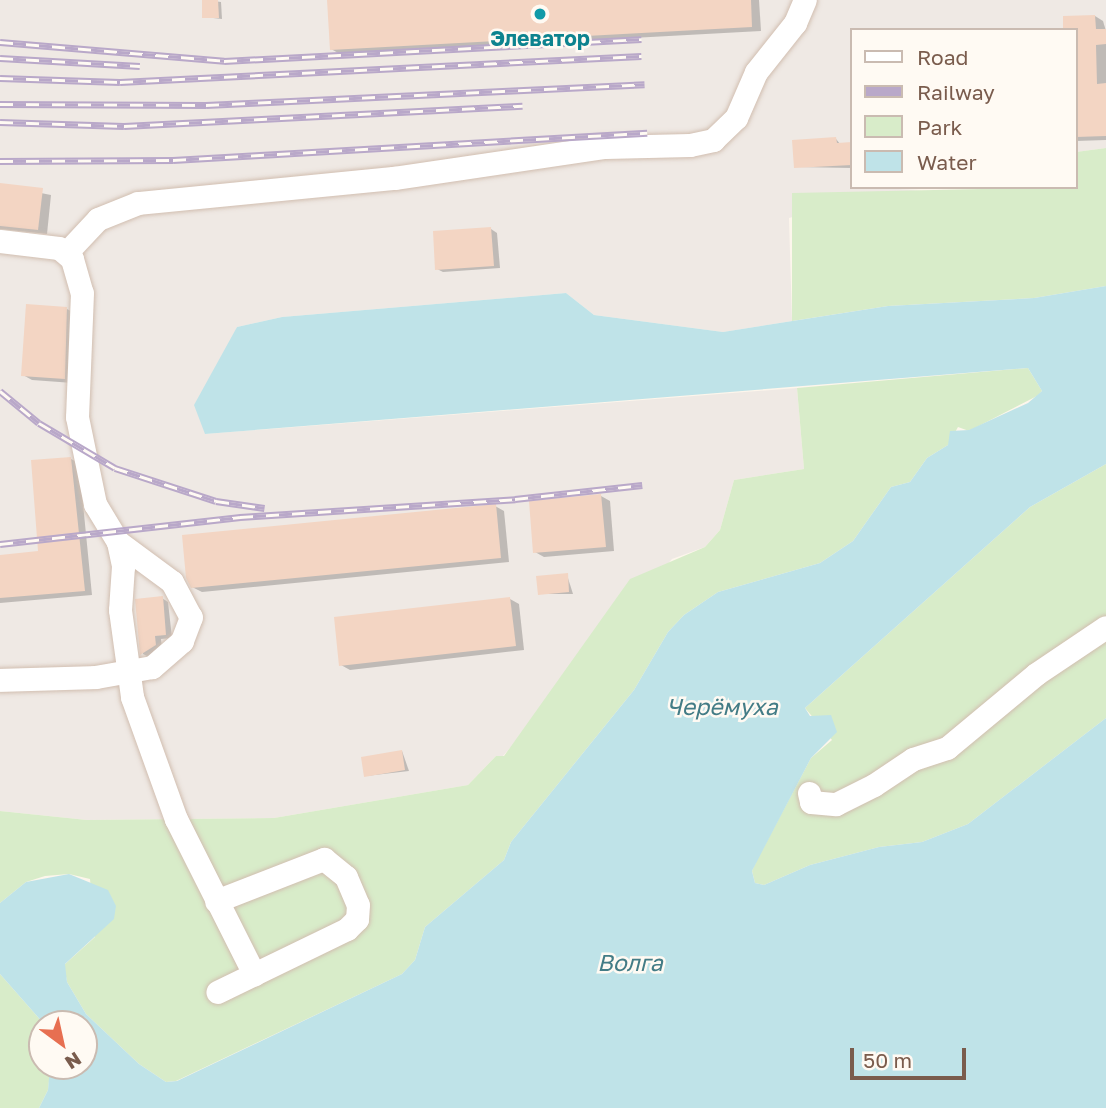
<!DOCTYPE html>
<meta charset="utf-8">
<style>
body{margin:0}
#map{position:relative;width:1106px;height:1108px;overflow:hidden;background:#fdf6ec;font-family:"Golos Text",sans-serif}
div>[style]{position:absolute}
.industrial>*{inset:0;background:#efe9e4}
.green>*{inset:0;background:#d8ecc9}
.water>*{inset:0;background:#bfe3e8}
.shadow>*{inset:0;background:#0003}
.building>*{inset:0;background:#f3d5c3}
.roads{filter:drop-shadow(0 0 2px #d1beb0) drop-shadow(0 0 2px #d1beb0)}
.minor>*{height:23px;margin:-11.5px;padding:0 11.5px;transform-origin:11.5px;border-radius:11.5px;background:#fff}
.rail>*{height:7px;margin-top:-3.5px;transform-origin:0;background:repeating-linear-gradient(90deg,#fffaf3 0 13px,#b9a8c9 0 26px);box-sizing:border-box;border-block:2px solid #b9a8c9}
.dots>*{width:19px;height:19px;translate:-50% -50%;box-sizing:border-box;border:4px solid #fffaf3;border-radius:50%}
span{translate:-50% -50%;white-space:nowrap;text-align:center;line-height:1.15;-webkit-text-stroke:5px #fffaf3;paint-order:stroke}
.culture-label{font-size:21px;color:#0d838f;font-weight:700}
.water-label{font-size:23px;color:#437c86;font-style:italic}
.legend{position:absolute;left:850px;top:28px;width:228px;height:161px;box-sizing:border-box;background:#fffaf3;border:2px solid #cabbb1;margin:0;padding:9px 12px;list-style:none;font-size:21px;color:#7a5c4d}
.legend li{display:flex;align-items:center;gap:14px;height:35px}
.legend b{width:35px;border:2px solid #cabbb1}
.north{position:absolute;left:28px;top:1010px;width:70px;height:70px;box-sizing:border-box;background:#fffaf3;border:2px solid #cabbb1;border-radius:50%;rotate:147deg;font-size:19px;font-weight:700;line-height:28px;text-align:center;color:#7a5c4d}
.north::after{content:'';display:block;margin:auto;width:24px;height:32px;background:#e76f51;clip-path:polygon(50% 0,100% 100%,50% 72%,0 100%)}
.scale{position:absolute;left:850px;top:1048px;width:116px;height:32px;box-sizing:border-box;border:4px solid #7a5c4d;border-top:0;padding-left:9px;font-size:21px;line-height:24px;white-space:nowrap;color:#7a5c4d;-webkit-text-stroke:5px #fffaf3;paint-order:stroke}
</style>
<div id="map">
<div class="industrial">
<i style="clip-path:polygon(0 0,1106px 0,1106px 148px,1076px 152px,1076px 30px,852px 30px,852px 187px,921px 190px,876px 194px,789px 218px,792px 321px,723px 332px,594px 315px,566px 293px,282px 317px,237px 327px,205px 434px,797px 388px,804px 469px,734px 480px,720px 530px,705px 547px,672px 559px,503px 756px,496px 756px,468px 785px,274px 818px,87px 820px,0 811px)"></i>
</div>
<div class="green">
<i style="clip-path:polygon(1106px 148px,1106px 286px,1034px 298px,888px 306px,792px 321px,792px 193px,1076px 187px,1076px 152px)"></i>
<i style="clip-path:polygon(1028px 368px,1042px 391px,1037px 396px,969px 431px,958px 427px,948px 445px,927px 458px,910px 482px,891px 487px,853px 541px,820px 563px,718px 592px,684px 615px,668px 632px,634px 690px,511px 842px,504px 860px,425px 927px,415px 960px,402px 974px,176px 1081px,166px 1082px,139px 1064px,86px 1014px,67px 982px,64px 965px,95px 937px,90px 879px,69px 874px,45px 876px,26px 882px,0 903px,0 811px,87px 820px,274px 818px,468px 785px,496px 756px,504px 756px,630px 579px,705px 547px,720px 530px,734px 480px,804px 469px,797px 388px)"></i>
<i style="clip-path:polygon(1106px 464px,1106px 718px,968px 824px,922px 842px,879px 847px,810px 865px,764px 885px,755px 883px,752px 871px,758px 858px,811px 758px,832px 740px,805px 708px,1030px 507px)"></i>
<i style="clip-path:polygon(0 974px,44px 1024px,42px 1066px,50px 1066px,50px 1072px,48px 1090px,39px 1108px,0 1108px)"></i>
</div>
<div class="water">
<i style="clip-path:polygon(1106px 286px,1106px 464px,1030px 507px,805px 708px,810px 716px,831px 715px,837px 732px,811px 758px,752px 871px,755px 883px,764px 885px,810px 865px,879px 847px,922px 842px,968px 824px,1106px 718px,1106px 1108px,39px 1108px,48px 1090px,50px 1066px,84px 1066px,84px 1024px,44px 1024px,0 974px,0 903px,26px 882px,69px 874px,108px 890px,116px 906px,114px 919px,65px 964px,67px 982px,86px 1014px,139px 1064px,166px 1082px,177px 1081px,402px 974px,415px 960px,425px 927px,504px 860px,511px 842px,634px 690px,668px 632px,684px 615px,718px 592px,820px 563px,853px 541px,891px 487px,910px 482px,927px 458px,948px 445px,950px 431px,969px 430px,1028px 403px,1042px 391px,1028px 368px,205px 434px,194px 405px,237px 327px,282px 317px,566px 293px,594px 315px,723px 332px,888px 306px,1034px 298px)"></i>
</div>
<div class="shadow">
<i style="clip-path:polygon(204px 0,221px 2px,222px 19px,204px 17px)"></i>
<i style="clip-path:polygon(329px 0,759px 0,761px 31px,340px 54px,331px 49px)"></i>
<i style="clip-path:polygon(1095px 16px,1103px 21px,1106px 31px,1106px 140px,1076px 141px,1076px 30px)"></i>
<i style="clip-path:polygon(836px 139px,841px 145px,852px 144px,852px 168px,796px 167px)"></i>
<i style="clip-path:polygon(0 185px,51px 195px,47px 234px,0 229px)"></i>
<i style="clip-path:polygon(491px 229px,497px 233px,500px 268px,443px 272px,437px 269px)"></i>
<i style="clip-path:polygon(67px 309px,76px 314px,73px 383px,32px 380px,23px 375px)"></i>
<i style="clip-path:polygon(71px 459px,79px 463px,92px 595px,0 603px,0 556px,40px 552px)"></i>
<i style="clip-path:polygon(601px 496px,610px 501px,614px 551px,544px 557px,535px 552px)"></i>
<i style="clip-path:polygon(495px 506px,504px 511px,509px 562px,202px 592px,192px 587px)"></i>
<i style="clip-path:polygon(567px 575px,573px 594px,539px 594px)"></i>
<i style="clip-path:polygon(162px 598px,168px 602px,172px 638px,161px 639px,162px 649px,149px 657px,143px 654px,137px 601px)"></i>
<i style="clip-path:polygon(510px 599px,519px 604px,524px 650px,350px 670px,341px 665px)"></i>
<i style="clip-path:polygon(402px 751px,409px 771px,366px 776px)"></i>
</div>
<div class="building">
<i style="clip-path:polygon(202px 0,218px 0,219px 18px,202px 18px)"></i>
<i style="clip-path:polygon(327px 0,751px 0,752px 27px,330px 50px)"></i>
<i style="clip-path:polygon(1095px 15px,1096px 29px,1106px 29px,1106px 44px,1096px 45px,1097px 84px,1106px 83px,1106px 136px,1076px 137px,1076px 30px,1063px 30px,1063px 16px)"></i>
<i style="clip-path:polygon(836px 137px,837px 143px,852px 142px,852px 165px,794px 168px,792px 140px)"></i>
<i style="clip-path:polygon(0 183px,43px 188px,38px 230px,0 226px)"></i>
<i style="clip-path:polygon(491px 227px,494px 266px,435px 270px,433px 231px)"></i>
<i style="clip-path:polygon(26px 304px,67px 307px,65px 379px,21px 376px)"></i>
<i style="clip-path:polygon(71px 457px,85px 591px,0 598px,0 555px,38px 551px,31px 460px)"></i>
<i style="clip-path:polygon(601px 494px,606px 547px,533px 553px,529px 501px)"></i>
<i style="clip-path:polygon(496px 504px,501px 558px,191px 588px,186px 578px,182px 535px)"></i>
<i style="clip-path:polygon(568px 573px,569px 592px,538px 595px,536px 576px)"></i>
<i style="clip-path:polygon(163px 596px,166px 635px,155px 636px,156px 645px,140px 655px,135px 599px)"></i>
<i style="clip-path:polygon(510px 597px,516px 646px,339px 666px,334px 617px)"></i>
<i style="clip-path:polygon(402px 750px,405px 770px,364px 777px,361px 757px)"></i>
</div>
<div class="roads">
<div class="minor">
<i style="left:0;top:241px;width:59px;rotate:6.8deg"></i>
<i style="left:59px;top:248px;width:17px;rotate:40deg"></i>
<i style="left:72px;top:259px;width:35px;rotate:74deg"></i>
<i style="left:82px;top:293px;width:124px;rotate:92.3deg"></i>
<i style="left:77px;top:417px;width:89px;rotate:78.3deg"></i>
<i style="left:95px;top:504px;width:44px;rotate:58.8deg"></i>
<i style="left:118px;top:542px;width:67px;rotate:36.5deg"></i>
<i style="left:172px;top:582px;width:40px;rotate:62deg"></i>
<i style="left:191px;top:617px;width:26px;rotate:111deg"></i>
<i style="left:182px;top:641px;width:40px;rotate:139deg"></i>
<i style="left:152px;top:667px;width:58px;rotate:170deg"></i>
<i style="left:95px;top:677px;width:95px;rotate:178.2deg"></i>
<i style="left:67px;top:252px;width:45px;rotate:-46.8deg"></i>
<i style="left:98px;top:219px;width:43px;rotate:-21.8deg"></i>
<i style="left:138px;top:203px;width:257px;rotate:-5.6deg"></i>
<i style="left:394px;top:178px;width:213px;rotate:-8.4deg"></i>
<i style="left:605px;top:147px;width:85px;rotate:-1.3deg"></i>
<i style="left:690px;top:145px;width:24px;rotate:-12deg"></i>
<i style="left:713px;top:140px;width:32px;rotate:-44deg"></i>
<i style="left:736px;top:118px;width:50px;rotate:-66.5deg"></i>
<i style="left:756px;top:72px;width:63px;rotate:-51.5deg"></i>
<i style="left:795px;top:23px;width:25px;rotate:-67deg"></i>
<i style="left:118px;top:542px;width:25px;rotate:78deg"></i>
<i style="left:123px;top:566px;width:44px;rotate:93.9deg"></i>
<i style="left:120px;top:610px;width:88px;rotate:82.1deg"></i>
<i style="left:132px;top:697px;width:130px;rotate:70.2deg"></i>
<i style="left:176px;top:819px;width:174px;rotate:63.3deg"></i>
<i style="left:809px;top:793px;width:9px;rotate:77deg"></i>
<i style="left:811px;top:802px;width:25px;rotate:5deg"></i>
<i style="left:836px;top:804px;width:42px;rotate:-26.6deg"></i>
<i style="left:874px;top:785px;width:47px;rotate:-33.7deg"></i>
<i style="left:913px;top:759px;width:36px;rotate:-18deg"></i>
<i style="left:947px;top:748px;width:116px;rotate:-39.7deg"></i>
<i style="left:1036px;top:674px;width:84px;rotate:-33.9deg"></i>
<i style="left:216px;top:901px;width:116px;rotate:-21.3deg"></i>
<i style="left:324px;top:859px;width:28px;rotate:39deg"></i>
<i style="left:346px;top:877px;width:30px;rotate:67deg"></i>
<i style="left:358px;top:905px;width:14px;rotate:94deg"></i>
<i style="left:357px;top:919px;width:14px;rotate:135deg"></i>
<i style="left:347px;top:929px;width:144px;rotate:154.1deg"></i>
</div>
</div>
<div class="rail">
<i style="left:0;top:42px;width:225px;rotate:4.8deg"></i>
<i style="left:224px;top:61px;width:418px;rotate:-3deg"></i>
<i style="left:0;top:58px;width:140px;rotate:3.3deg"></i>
<i style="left:0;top:78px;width:120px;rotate:1.9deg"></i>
<i style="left:120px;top:82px;width:522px;rotate:-2.86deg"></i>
<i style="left:0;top:104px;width:206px;rotate:0.3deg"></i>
<i style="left:206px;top:105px;width:439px;rotate:-2.7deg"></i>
<i style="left:0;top:122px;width:124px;rotate:1.8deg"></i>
<i style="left:124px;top:126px;width:399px;rotate:-2.9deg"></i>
<i style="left:0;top:161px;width:173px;rotate:-0.3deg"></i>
<i style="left:173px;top:160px;width:475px;rotate:-3.3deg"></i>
<i style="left:0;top:391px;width:50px;rotate:39.4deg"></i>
<i style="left:39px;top:423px;width:88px;rotate:30.6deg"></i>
<i style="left:115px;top:468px;width:106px;rotate:18.1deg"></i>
<i style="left:216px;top:501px;width:49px;rotate:8.3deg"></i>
<i style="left:0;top:544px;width:242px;rotate:-6.4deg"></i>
<i style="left:240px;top:517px;width:276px;rotate:-3.7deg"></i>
<i style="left:515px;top:499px;width:128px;rotate:-6.3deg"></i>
</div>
<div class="dots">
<i style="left:540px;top:14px;background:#0f9aa8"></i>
</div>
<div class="culture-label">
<span style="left:540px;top:38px">Элеватор</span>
</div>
<div class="water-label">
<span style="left:722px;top:706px">Черёмуха</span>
<span style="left:630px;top:962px">Волга</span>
</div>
<ul class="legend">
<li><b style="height:9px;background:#fff"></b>Road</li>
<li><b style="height:9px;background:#b9a8c9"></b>Railway</li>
<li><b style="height:19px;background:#d8ecc9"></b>Park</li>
<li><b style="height:19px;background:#bfe3e8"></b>Water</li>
</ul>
<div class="north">N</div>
<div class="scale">50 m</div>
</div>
